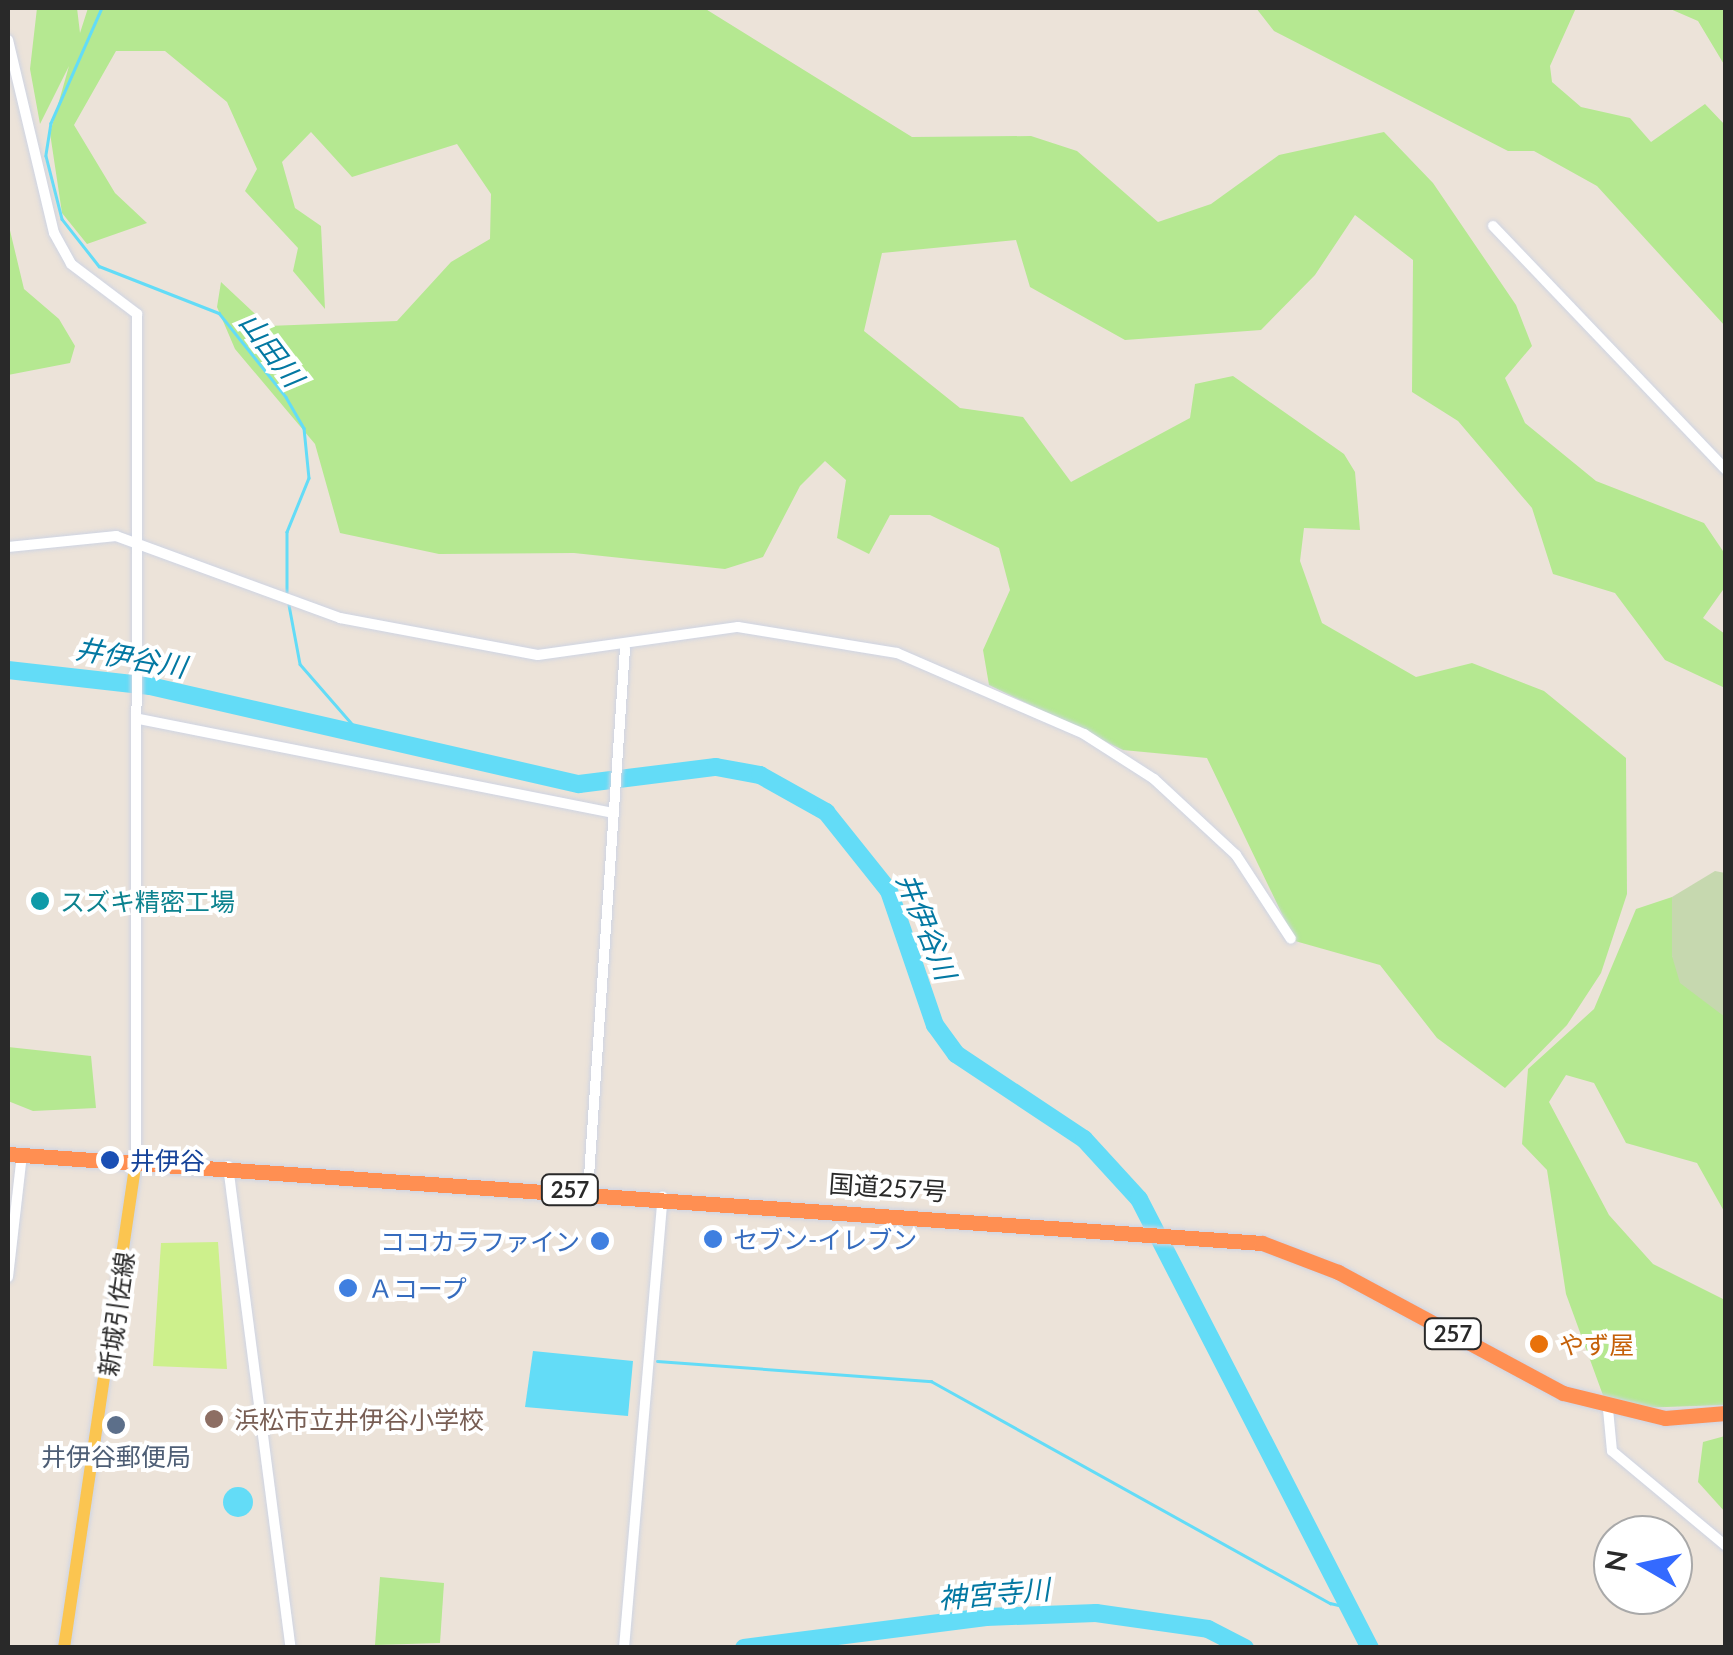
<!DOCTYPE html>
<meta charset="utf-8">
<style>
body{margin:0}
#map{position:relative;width:1733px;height:1655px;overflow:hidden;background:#ece3d9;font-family:Lato,"Noto Sans JP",sans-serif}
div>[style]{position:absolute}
.green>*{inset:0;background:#b5e891}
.cemetery>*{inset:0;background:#c6d8af}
.pitch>*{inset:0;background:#cdf08c}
.water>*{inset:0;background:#63dcf7}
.round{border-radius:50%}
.stream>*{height:2.5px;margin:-1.25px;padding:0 1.25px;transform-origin:1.25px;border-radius:1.25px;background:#63dcf7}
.river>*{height:18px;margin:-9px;padding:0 9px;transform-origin:9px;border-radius:9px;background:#63dcf7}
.roads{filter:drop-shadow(0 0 2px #ced4e3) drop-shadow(0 0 2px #ced4e3)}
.minor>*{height:10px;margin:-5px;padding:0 5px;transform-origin:5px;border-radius:5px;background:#fff}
.major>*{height:12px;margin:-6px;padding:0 6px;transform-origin:6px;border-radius:6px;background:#fbc550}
.highway>*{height:15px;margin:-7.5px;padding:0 7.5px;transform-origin:7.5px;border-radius:7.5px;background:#ff8f52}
.dots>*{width:28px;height:28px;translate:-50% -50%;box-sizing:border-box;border:5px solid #fff;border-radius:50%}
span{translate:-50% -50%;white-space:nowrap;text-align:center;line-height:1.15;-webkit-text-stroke:8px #fff;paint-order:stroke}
.shield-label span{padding:2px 8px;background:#fff;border:2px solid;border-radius:8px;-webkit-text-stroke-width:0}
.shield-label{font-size:22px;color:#292929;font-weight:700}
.culture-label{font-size:25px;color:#0d838f}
.left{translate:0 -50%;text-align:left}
.transit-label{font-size:25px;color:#164399}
.street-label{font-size:25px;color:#292929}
.shop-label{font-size:25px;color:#366cbe}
.right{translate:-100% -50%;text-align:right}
.food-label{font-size:25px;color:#c56008}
.education-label{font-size:25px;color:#785e54}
.service-label{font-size:25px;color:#4e5e75}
.water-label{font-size:28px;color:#0378a2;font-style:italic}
.frame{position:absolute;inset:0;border:10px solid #292929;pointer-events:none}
.north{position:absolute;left:1593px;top:1515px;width:100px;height:100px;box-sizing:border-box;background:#fff;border:2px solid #a9a9a9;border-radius:50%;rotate:279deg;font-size:28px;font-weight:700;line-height:40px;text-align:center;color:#292929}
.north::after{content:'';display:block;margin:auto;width:35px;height:45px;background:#346aff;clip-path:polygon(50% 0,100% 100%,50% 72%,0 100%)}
</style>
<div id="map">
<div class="green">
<i style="clip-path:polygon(37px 8px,77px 8px,80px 33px,88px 8px,704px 8px,912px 137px,1031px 136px,1077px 151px,1158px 222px,1211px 204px,1279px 155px,1384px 132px,1433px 183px,1516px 305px,1532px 346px,1505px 378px,1525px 423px,1596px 481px,1704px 523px,1725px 554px,1725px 587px,1703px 618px,1725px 634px,1725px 688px,1665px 660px,1615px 593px,1553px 574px,1532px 508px,1458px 421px,1412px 392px,1413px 260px,1355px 215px,1315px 275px,1261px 330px,1125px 340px,1030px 287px,1016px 240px,882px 253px,864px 331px,960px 408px,1023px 417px,1071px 482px,1190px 418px,1195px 384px,1233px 376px,1344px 454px,1355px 472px,1360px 530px,1304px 528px,1300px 561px,1322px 623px,1416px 677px,1472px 663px,1544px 691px,1626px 758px,1627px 894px,1601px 973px,1567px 1025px,1505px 1088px,1437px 1038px,1380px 965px,1295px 941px,1207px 758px,1123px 750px,989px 685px,983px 650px,1010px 590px,999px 548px,930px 515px,890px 515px,869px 554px,837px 538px,846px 480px,825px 461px,800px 486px,763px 557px,725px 569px,574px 553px,439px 554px,340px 533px,315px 444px,235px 349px,217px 307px,221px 282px,268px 326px,397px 321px,451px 262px,490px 239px,491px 194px,457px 144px,352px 177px,311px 132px,282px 162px,295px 208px,321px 226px,325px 309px,293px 271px,298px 248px,245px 191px,257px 169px,227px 102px,165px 51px,116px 51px,74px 125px,115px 193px,147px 223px,87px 244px,62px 213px,50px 133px,69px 66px,40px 124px,30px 69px)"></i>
<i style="clip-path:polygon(1256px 8px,1576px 8px,1550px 66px,1552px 82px,1581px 107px,1630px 118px,1651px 142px,1705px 104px,1725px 125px,1725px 326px,1597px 186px,1534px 151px,1508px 151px,1274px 31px)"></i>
<i style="clip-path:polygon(1668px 8px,1725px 8px,1725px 66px,1698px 21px)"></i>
<i style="clip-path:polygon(8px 222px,24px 289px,59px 319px,75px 346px,70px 363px,8px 375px)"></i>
<i style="clip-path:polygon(1672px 897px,1672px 956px,1725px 1015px,1725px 1213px,1697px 1163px,1626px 1143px,1594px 1083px,1566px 1075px,1549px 1102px,1609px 1215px,1653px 1264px,1725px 1300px,1725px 1405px,1608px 1409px,1566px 1294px,1547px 1170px,1522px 1144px,1528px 1069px,1594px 1009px,1636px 909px)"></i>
<i style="clip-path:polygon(8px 1047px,91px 1056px,96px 1108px,33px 1111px,8px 1101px)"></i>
<i style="clip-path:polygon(1725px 1436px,1726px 1436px,1725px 1512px,1698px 1482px,1703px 1442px)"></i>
<i style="clip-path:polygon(380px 1577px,444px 1583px,440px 1643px,375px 1645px)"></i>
</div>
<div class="cemetery">
<i style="clip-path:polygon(1715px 871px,1725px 873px,1725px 1017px,1680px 983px,1672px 956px,1672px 897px)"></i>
</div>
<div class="pitch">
<i style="clip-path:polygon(218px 1242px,227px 1369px,153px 1366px,161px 1243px)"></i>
</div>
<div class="water">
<i style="clip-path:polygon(533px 1351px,633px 1361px,628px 1416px,525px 1407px)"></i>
<i class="round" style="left:223px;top:1487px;width:30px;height:30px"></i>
</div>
<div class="stream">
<i style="left:102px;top:8px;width:126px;rotate:113.9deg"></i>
<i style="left:51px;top:123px;width:33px;rotate:99deg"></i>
<i style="left:46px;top:156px;width:65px;rotate:75.7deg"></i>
<i style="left:62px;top:219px;width:60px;rotate:51.8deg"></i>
<i style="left:99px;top:266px;width:129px;rotate:21.4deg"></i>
<i style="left:219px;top:313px;width:107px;rotate:51.4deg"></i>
<i style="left:286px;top:397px;width:36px;rotate:60deg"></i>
<i style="left:304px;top:428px;width:50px;rotate:84.3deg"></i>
<i style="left:309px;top:478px;width:58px;rotate:112.2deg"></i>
<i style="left:287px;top:532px;width:60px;rotate:90deg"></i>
<i style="left:289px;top:605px;width:60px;rotate:79.4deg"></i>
<i style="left:300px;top:664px;width:91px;rotate:49deg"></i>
<i style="left:657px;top:1361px;width:275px;rotate:4.2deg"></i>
<i style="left:931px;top:1381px;width:457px;rotate:29.1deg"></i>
<i style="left:1330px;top:1603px;width:27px;rotate:13deg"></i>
</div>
<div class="river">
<i style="left:8px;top:670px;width:143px;rotate:6.4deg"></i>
<i style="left:150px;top:686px;width:440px;rotate:12.9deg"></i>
<i style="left:579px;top:784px;width:138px;rotate:-7.1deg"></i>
<i style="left:716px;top:767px;width:45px;rotate:10.3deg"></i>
<i style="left:760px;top:775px;width:76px;rotate:29.3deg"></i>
<i style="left:826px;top:812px;width:101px;rotate:51.4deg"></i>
<i style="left:889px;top:891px;width:142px;rotate:71.1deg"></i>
<i style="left:935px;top:1025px;width:36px;rotate:54deg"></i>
<i style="left:956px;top:1054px;width:154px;rotate:33.6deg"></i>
<i style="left:1084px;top:1139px;width:81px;rotate:47.5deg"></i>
<i style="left:1139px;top:1199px;width:505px;rotate:62.78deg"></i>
<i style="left:744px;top:1648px;width:244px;rotate:-7.3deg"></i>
<i style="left:986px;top:1617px;width:110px;rotate:-2.1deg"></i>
<i style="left:1096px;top:1613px;width:113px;rotate:8.1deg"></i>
<i style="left:1208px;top:1629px;width:42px;rotate:27.2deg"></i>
</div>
<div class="roads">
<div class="minor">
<i style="left:8px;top:40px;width:198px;rotate:76.6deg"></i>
<i style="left:54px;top:233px;width:35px;rotate:61deg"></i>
<i style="left:71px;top:264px;width:83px;rotate:37.1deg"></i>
<i style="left:137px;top:314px;width:844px;rotate:90.07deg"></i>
<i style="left:1493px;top:226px;width:337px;rotate:46.3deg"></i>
<i style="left:8px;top:547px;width:109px;rotate:-5.8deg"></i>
<i style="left:116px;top:536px;width:239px;rotate:20.1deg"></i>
<i style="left:340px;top:618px;width:201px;rotate:10.6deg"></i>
<i style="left:538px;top:655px;width:202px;rotate:-8deg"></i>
<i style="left:738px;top:627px;width:161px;rotate:9.3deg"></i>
<i style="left:897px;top:653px;width:204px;rotate:23.4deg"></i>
<i style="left:1084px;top:734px;width:83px;rotate:32.7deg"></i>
<i style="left:1154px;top:779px;width:112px;rotate:42.8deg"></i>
<i style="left:1236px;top:855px;width:100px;rotate:56.8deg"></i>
<i style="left:139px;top:719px;width:483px;rotate:11.2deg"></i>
<i style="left:228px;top:1166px;width:486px;rotate:82.6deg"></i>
<i style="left:588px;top:1191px;width:544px;rotate:-86.1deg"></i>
<i style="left:8px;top:1277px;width:123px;rotate:-83.5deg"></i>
<i style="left:1608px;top:1409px;width:42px;rotate:84.6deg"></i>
<i style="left:1612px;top:1451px;width:148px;rotate:39.8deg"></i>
<i style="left:624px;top:1648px;width:453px;rotate:-85.1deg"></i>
</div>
<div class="major">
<i style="left:64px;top:1648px;width:495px;rotate:-81.6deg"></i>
</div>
<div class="highway">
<i style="left:8px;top:1154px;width:1257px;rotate:4.06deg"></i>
<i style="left:1262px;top:1243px;width:81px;rotate:20.9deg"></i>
<i style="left:1338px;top:1272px;width:255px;rotate:28.3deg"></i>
<i style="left:1563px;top:1393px;width:105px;rotate:13.8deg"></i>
<i style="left:1665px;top:1418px;width:61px;rotate:-4.7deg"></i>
</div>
</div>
<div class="dots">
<i style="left:40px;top:901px;background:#0f9aa8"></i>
<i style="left:110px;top:1160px;background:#1a4fb4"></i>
<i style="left:713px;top:1239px;background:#3f7fe0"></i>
<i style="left:600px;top:1241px;background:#3f7fe0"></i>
<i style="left:348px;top:1288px;background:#3f7fe0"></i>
<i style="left:1539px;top:1344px;background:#e8710a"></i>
<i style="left:214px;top:1419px;background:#8d6e63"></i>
<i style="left:116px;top:1425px;background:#5c6f8a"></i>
</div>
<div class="shield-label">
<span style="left:570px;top:1190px">257</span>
<span style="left:1453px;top:1334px">257</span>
</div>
<div class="culture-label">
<span class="left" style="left:60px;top:901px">スズキ精密工場</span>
</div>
<div class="transit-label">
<span class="left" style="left:130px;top:1160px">井伊谷</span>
</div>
<div class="street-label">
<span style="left:888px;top:1187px;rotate:4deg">国道257号</span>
<span style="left:116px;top:1314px;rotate:-82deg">新城引佐線</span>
</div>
<div class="shop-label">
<span class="left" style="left:733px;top:1239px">セブン-イレブン</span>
<span class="right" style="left:580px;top:1241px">ココカラファイン</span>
<span class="left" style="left:368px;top:1288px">Ａコープ</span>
</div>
<div class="food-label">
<span class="left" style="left:1559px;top:1344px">やず屋</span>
</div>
<div class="education-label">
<span class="left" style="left:234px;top:1419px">浜松市立井伊谷小学校</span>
</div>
<div class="service-label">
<span style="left:116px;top:1456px">井伊谷郵便局</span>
</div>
<div class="water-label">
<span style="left:272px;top:349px;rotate:53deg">山田川</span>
<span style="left:131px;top:657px;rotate:10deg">井伊谷川</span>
<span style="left:927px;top:926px;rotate:68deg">井伊谷川</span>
<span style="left:994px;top:1593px;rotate:-5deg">神宮寺川</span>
</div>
<div class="frame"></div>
<div class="north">N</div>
</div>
